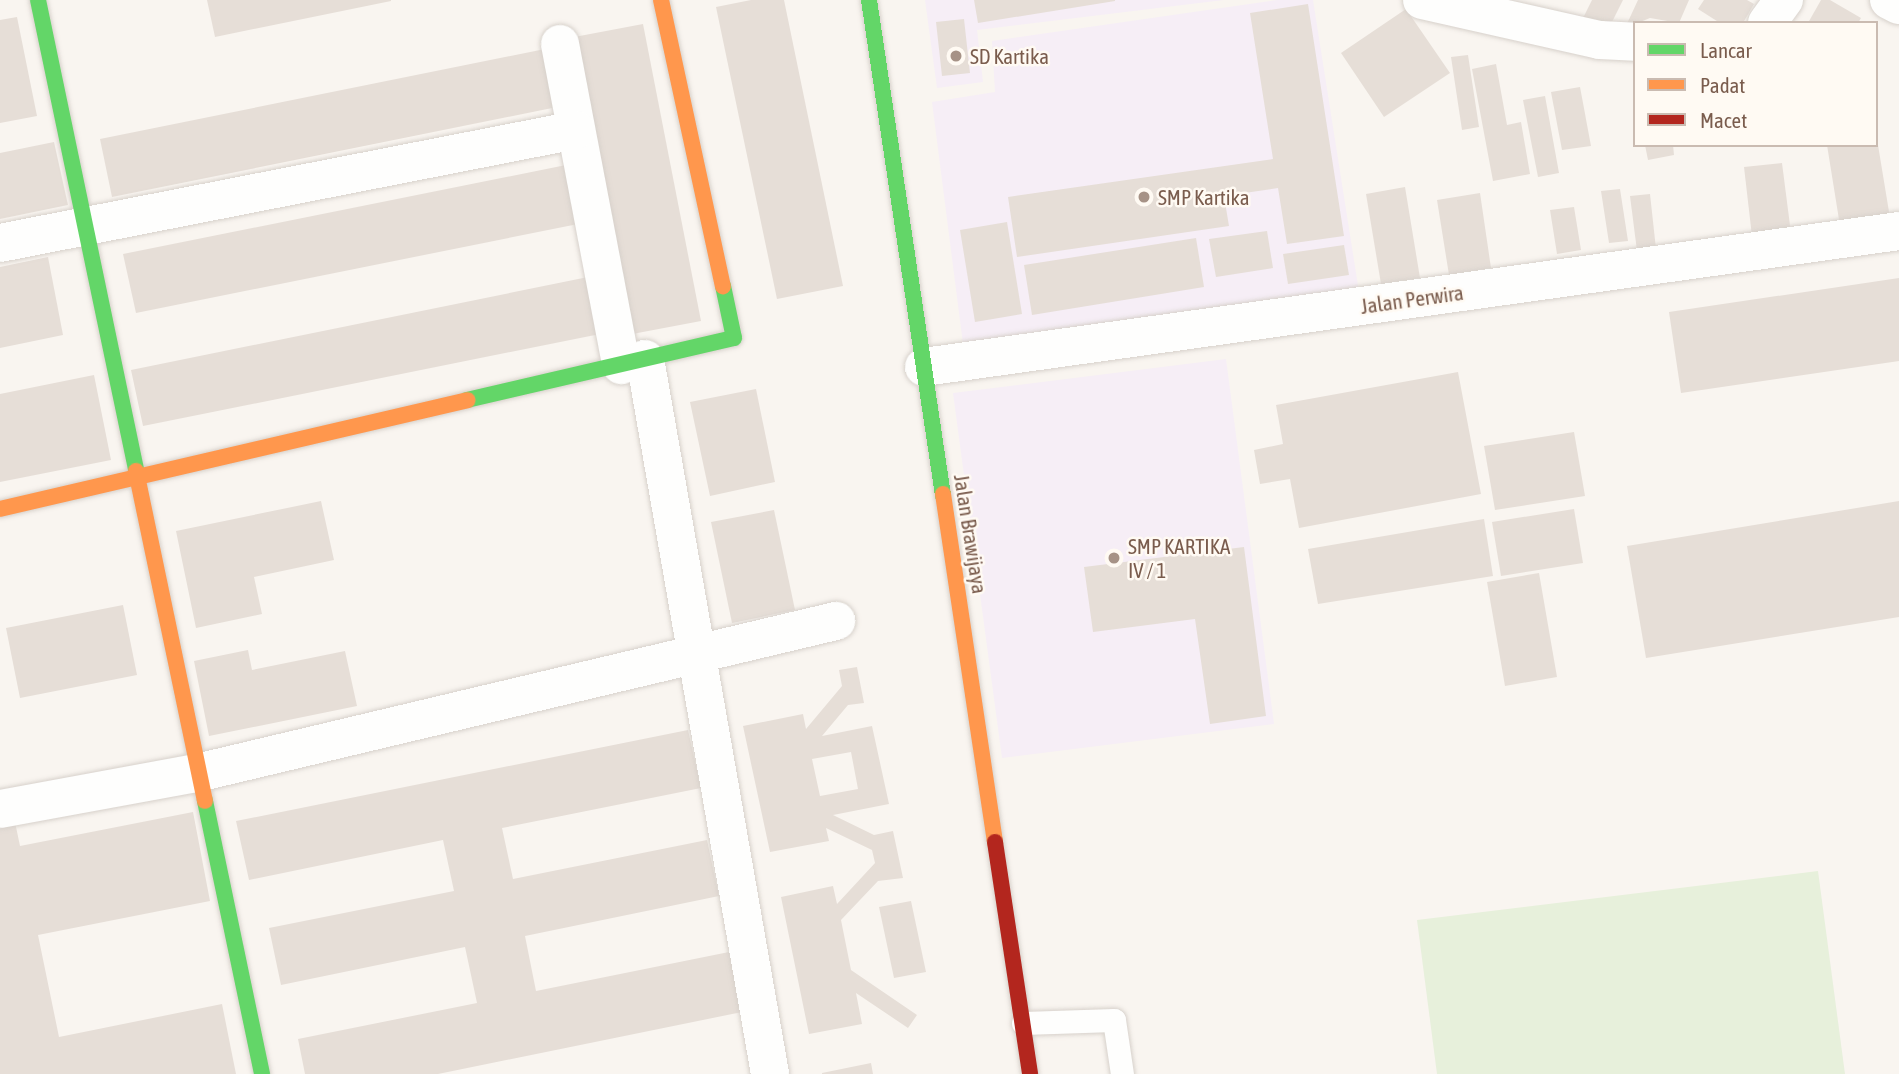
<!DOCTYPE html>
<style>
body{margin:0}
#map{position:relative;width:1899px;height:1074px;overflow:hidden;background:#f9f5f0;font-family:"Asap Condensed",sans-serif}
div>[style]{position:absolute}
.education>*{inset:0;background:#f6eef6}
.green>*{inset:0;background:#e7f0db}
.building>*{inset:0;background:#e6ded7}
.roads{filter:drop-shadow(0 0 2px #d7d1cb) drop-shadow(0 0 2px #d7d1cb)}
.lane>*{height:23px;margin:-11.5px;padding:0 11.5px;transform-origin:11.5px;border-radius:11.5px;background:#fefefd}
.street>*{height:38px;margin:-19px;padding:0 19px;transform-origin:19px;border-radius:19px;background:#fefefd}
.fast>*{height:16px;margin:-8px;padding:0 8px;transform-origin:8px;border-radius:8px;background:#63d668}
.slow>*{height:16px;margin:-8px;padding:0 8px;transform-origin:8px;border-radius:8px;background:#ff974d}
.jam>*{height:16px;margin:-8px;padding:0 8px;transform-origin:8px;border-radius:8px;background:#b3261e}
.dots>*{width:19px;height:19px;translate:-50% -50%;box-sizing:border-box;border:4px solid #fffaf3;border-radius:50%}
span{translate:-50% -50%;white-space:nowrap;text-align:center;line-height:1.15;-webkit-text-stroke:5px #fffaf3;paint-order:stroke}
.poi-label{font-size:21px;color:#7a5c4d}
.left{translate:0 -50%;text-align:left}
.street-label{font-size:21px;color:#7a5c4d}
.legend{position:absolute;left:1633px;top:21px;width:245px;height:126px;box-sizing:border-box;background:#fffaf3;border:2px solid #cabbb1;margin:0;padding:9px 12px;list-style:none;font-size:21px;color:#7a5c4d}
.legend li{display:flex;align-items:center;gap:14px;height:35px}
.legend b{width:35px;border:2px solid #cabbb1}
</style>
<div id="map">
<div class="education">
<i style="clip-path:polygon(925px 0,1224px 0,977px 30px,983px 82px,937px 88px)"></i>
<i style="clip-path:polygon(1277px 0,1313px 0,1359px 292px,963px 344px,932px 102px,995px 92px,992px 41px)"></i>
<i style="clip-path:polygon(1226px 359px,1274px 724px,1002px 758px,953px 393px)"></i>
</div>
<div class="green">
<i style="clip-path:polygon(1818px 871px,1845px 1074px,1437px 1074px,1417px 920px)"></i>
</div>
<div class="building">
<i style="clip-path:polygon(207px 0,391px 0,391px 1px,215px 37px)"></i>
<i style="clip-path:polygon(751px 0,784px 0,843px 286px,777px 299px,716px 7px)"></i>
<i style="clip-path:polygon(974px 0,1115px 0,1115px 1px,978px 23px)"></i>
<i style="clip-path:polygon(1592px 0,1623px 0,1608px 30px,1583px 18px)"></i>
<i style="clip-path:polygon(1638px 0,1689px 0,1679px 23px,1650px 18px,1625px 28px)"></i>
<i style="clip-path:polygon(1704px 0,1747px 0,1754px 4px,1743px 23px,1720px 23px,1698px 9px)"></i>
<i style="clip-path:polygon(1821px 0,1830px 0,1861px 18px,1858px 23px,1808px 23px)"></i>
<i style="clip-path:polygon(1308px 4px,1344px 236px,1287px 244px,1278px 188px,1224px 196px,1229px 226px,1017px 257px,1008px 197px,1273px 159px,1250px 13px)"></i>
<i style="clip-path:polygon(1406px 9px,1450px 73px,1384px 117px,1341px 53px)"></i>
<i style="clip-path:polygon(17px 17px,37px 116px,0 123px,0 20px)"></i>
<i style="clip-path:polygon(964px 19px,970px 73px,942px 76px,936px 22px)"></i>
<i style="clip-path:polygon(643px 24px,701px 321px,627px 335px,569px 38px)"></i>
<i style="clip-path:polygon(550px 48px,562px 106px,112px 197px,100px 139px)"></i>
<i style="clip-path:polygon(1468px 55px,1479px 127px,1462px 130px,1451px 57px)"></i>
<i style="clip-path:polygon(1496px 64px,1507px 125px,1521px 122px,1530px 174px,1493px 181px,1472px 69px)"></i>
<i style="clip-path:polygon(1580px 87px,1591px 146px,1562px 150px,1551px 92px)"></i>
<i style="clip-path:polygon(1545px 96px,1559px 173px,1538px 177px,1523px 100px)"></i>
<i style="clip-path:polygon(54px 142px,68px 205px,0 219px,0 153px)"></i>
<i style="clip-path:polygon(1645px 145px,1673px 145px,1674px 155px,1648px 160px)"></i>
<i style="clip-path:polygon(1827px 145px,1878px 145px,1891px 224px,1841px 232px)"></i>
<i style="clip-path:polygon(576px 163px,588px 222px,136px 313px,123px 254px)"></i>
<i style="clip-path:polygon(1782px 163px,1792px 241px,1753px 245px,1744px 167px)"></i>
<i style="clip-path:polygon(1405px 187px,1420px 278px,1381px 284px,1366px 194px)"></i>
<i style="clip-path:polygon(1620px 189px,1628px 241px,1609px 243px,1601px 191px)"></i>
<i style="clip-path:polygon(1480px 193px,1491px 268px,1449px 275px,1437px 200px)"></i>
<i style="clip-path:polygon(1650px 194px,1656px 249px,1637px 251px,1630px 196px)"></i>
<i style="clip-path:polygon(1574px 207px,1581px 250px,1557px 254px,1550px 210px)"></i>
<i style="clip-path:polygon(1007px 222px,1022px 314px,975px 322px,960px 230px)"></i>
<i style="clip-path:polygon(1267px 231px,1273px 268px,1216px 277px,1209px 239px)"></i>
<i style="clip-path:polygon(1196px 238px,1204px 287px,1032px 315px,1024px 265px)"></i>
<i style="clip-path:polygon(1344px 245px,1349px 275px,1288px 284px,1283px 254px)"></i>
<i style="clip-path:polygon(48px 257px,63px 335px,0 348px,0 267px)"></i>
<i style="clip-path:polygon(593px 276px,605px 333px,143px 426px,131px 370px)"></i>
<i style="clip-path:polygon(1899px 278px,1899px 361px,1681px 393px,1669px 312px)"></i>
<i style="clip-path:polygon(1458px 372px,1481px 494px,1299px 528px,1290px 479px,1260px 484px,1254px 450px,1283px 444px,1276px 405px)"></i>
<i style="clip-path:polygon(94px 375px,111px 460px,0 482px,0 394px)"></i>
<i style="clip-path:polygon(756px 389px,775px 482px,710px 496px,690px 402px)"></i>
<i style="clip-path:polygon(1574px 432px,1585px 496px,1495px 510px,1484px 446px)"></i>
<i style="clip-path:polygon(321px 501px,334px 560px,254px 577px,262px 614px,196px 628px,176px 531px)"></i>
<i style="clip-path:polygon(1899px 501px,1899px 617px,1646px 658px,1627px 546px)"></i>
<i style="clip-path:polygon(1574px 509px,1583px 563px,1501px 576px,1492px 522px)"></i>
<i style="clip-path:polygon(774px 510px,795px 610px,732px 623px,711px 522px)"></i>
<i style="clip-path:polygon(1484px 519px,1493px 576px,1318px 604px,1308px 549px)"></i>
<i style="clip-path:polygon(1244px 547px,1266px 716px,1210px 724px,1195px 619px,1093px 632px,1084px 567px)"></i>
<i style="clip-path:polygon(1539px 573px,1557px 677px,1505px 686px,1487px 582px)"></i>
<i style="clip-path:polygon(123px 605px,137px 675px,20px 698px,6px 628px)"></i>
<i style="clip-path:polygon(248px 650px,252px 670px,345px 651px,357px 706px,209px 736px,194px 661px)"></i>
<i style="clip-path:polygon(evenodd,857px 667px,864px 703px,848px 705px,822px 736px,872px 726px,889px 804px,833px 815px,874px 835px,893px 831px,903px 878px,878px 881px,841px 920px,851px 970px,917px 1015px,908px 1028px,856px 993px,862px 1024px,809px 1034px,781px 897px,833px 886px,837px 904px,875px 863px,872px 850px,826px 828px,829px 841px,770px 852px,743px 726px,803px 714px,806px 729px,842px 686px,839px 670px,857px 667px,851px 752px,858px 789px,820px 796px,812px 759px,851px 752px)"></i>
<i style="clip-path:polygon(688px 730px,701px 788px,502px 828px,513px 879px,707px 840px,719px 896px,525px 936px,536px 991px,729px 952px,742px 1012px,438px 1074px,305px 1074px,298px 1039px,477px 1003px,465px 947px,281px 985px,269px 928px,454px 891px,443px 840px,249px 880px,236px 821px)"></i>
<i style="clip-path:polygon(193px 812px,210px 901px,38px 935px,59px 1037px,222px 1004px,236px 1074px,0 1074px,0 825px,15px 822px,20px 846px)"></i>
<i style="clip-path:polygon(911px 901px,926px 972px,894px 978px,879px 907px)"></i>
<i style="clip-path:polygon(871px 1063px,873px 1074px,822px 1074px,822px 1073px)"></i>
</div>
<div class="roads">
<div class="lane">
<i style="left:1023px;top:1023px;width:91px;rotate:-1.9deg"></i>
<i style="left:1114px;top:1020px;width:55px;rotate:81.6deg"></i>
</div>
<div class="street">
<i style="left:1422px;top:0;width:182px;rotate:12.7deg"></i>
<i style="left:1600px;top:40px;width:35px;rotate:3deg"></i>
<i style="left:1889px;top:0;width:11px;rotate:27deg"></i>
<i style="left:1767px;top:23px;width:29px;rotate:-54deg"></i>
<i style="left:560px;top:44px;width:327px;rotate:79.2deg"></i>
<i style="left:0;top:243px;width:587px;rotate:-11.1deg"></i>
<i style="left:645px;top:359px;width:726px;rotate:80.08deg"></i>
<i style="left:924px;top:367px;width:984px;rotate:-7.94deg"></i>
<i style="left:0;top:809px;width:204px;rotate:-10.4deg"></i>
<i style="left:201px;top:772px;width:653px;rotate:-13.38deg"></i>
</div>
<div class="fast">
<i style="left:38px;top:0;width:481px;rotate:78.2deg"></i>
<i style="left:869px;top:0;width:500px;rotate:81.5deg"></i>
<i style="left:467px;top:400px;width:274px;rotate:-13.1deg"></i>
<i style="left:734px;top:338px;width:53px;rotate:-101.9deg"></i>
<i style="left:205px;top:801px;width:279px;rotate:78.2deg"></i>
</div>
<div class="slow">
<i style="left:661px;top:0;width:293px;rotate:77.8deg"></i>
<i style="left:136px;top:471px;width:337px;rotate:78.2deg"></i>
<i style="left:943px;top:494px;width:352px;rotate:81.5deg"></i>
<i style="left:0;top:509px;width:480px;rotate:-13.1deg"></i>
</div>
<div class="jam">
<i style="left:995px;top:842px;width:235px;rotate:81.4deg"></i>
</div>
</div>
<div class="dots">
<i style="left:956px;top:56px;background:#a69286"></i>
<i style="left:1144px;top:197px;background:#a69286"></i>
<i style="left:1114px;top:558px;background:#a69286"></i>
</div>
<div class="poi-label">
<span class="left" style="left:970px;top:56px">SD Kartika</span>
<span class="left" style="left:1158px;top:197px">SMP Kartika</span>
<span class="left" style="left:1128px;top:558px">SMP KARTIKA<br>IV / 1</span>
</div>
<div class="street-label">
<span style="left:1412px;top:299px;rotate:-8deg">Jalan Perwira</span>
<span style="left:971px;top:534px;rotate:81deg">Jalan Brawijaya</span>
</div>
<ul class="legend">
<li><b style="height:9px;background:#63d668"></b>Lancar</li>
<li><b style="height:9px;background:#ff974d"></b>Padat</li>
<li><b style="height:9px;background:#b3261e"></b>Macet</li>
</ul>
</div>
